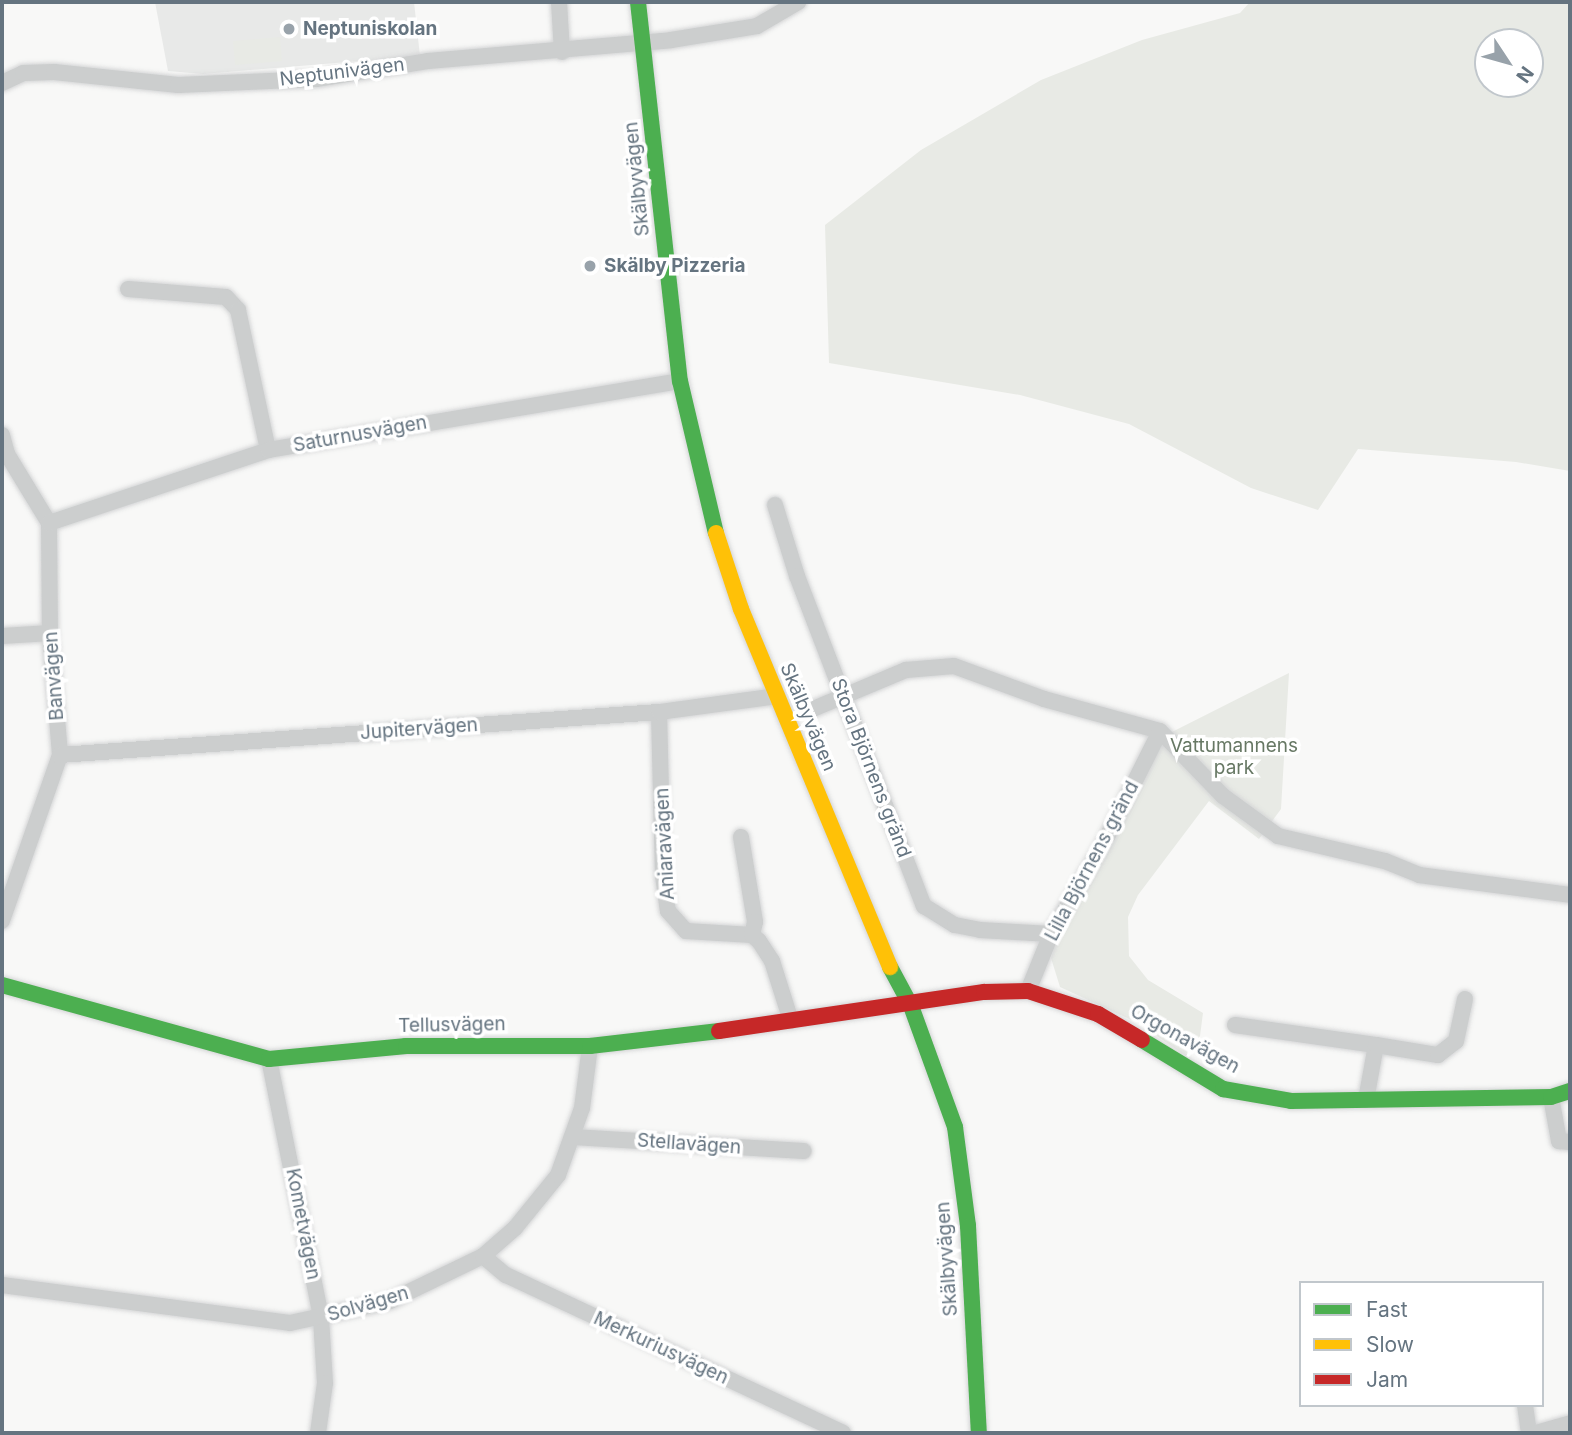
<!DOCTYPE html>
<meta charset="utf-8">
<style>
body{margin:0}
#map{position:relative;width:1572px;height:1435px;overflow:hidden;background:#f8f8f7;font-family:Inter,sans-serif}
div>[style]{position:absolute}
.built>*{inset:0;background:#e8e9e8}
.green>*{inset:0;background:#e8eae5}
.roads{filter:drop-shadow(0 0 2px #d4d5d6) drop-shadow(0 0 2px #d4d5d6)}
.street>*{height:16px;margin:-8px;padding:0 8px;transform-origin:8px;border-radius:8px;background:#cccece}
.fast>*{height:16px;margin:-8px;padding:0 8px;transform-origin:8px;border-radius:8px;background:#4caf50}
.slow>*{height:16px;margin:-8px;padding:0 8px;transform-origin:8px;border-radius:8px;background:#ffc107}
.jam>*{height:16px;margin:-8px;padding:0 8px;transform-origin:8px;border-radius:8px;background:#c62828}
.dots>*{width:19px;height:19px;translate:-50% -50%;box-sizing:border-box;border:4px solid #fff;border-radius:50%}
span{translate:-50% -50%;white-space:nowrap;text-align:center;line-height:1.15;-webkit-text-stroke:7px #fff;paint-order:stroke}
.poi-label{font-size:19px;color:#657480;font-weight:700}
.left{translate:0 -50%;text-align:left}
.street-label{font-size:19px;color:#657480}
.park-label{font-size:19px;color:#677864}
.frame{position:absolute;inset:0;border:4px solid #657480;pointer-events:none}
.legend{position:absolute;left:1299px;top:1281px;width:245px;height:126px;box-sizing:border-box;background:#fff;border:2px solid #c1c7cc;margin:0;padding:9px 12px;list-style:none;font-size:21px;color:#657480}
.legend li{display:flex;align-items:center;gap:14px;height:35px}
.legend b{width:35px;border:2px solid #c1c7cc}
.north{position:absolute;left:1474px;top:28px;width:70px;height:70px;box-sizing:border-box;background:#fff;border:2px solid #c1c7cc;border-radius:50%;rotate:126deg;font-size:19px;font-weight:700;line-height:28px;text-align:center;color:#657480}
.north::after{content:'';display:block;margin:auto;width:24px;height:32px;background:#98a2aa;clip-path:polygon(50% 0,100% 100%,50% 72%,0 100%)}
</style>
<div id="map">
<div class="built">
<i style="clip-path:polygon(155px 2px,414px 2px,420px 56px,203px 74px,168px 71px)"></i>
</div>
<div class="green">
<i style="clip-path:polygon(evenodd,1250px 2px,1570px 2px,1570px 471px,1516px 462px,1358px 449px,1318px 510px,1251px 488px,1129px 424px,1020px 395px,829px 363px,825px 225px,921px 150px,1041px 80px,1142px 40px,1240px 13px,1250px 2px,1488px 42px,1530px 42px,1530px 84px,1488px 84px,1488px 42px)"></i>
<i style="clip-path:polygon(280px 37px,282px 61px,235px 65px,233px 41px)"></i>
<i style="clip-path:polygon(1289px 673px,1281px 809px,1259px 839px,1209px 801px,1138px 895px,1128px 917px,1129px 956px,1148px 980px,1203px 1013px,1200px 1036px,1186px 1056px,1138px 1023px,1060px 987px,1051px 958px,1058px 935px,1164px 736px)"></i>
</div>
<div class="roads">
<div class="street">
<i style="left:559px;top:2px;width:50px;rotate:86.6deg"></i>
<i style="left:2px;top:83px;width:23px;rotate:-25deg"></i>
<i style="left:23px;top:73px;width:31px;rotate:-2deg"></i>
<i style="left:54px;top:72px;width:125px;rotate:6deg"></i>
<i style="left:178px;top:85px;width:138px;rotate:-2.5deg"></i>
<i style="left:316px;top:79px;width:113px;rotate:-9.1deg"></i>
<i style="left:428px;top:61px;width:244px;rotate:-4.9deg"></i>
<i style="left:671px;top:40px;width:87px;rotate:-9.2deg"></i>
<i style="left:757px;top:26px;width:48px;rotate:-30.3deg"></i>
<i style="left:128px;top:289px;width:98px;rotate:4.7deg"></i>
<i style="left:226px;top:297px;width:18px;rotate:47deg"></i>
<i style="left:238px;top:310px;width:143px;rotate:77.9deg"></i>
<i style="left:2px;top:435px;width:20px;rotate:75deg"></i>
<i style="left:7px;top:454px;width:81px;rotate:58.7deg"></i>
<i style="left:49px;top:523px;width:110px;rotate:89.5deg"></i>
<i style="left:50px;top:633px;width:122px;rotate:85.3deg"></i>
<i style="left:60px;top:755px;width:176px;rotate:109.3deg"></i>
<i style="left:775px;top:505px;width:74px;rotate:72.8deg"></i>
<i style="left:797px;top:576px;width:354px;rotate:69deg"></i>
<i style="left:924px;top:906px;width:36px;rotate:32deg"></i>
<i style="left:955px;top:925px;width:25px;rotate:11deg"></i>
<i style="left:980px;top:930px;width:71px;rotate:3.2deg"></i>
<i style="left:49px;top:523px;width:231px;rotate:-18.4deg"></i>
<i style="left:268px;top:450px;width:418px;rotate:-9.5deg"></i>
<i style="left:2px;top:636px;width:48px;rotate:-3.6deg"></i>
<i style="left:813px;top:709px;width:101px;rotate:-22.8deg"></i>
<i style="left:906px;top:670px;width:48px;rotate:-4.8deg"></i>
<i style="left:954px;top:666px;width:96px;rotate:20.1deg"></i>
<i style="left:1044px;top:699px;width:120px;rotate:15.4deg"></i>
<i style="left:1160px;top:731px;width:91px;rotate:45.9deg"></i>
<i style="left:1223px;top:796px;width:68px;rotate:36deg"></i>
<i style="left:1278px;top:836px;width:110px;rotate:13.2deg"></i>
<i style="left:1385px;top:861px;width:37px;rotate:22deg"></i>
<i style="left:1419px;top:875px;width:152px;rotate:7.5deg"></i>
<i style="left:659px;top:712px;width:164px;rotate:88.6deg"></i>
<i style="left:663px;top:876px;width:35px;rotate:82deg"></i>
<i style="left:668px;top:911px;width:27px;rotate:48deg"></i>
<i style="left:686px;top:931px;width:66px;rotate:3.5deg"></i>
<i style="left:752px;top:935px;width:9px;rotate:41deg"></i>
<i style="left:759px;top:941px;width:24px;rotate:57deg"></i>
<i style="left:772px;top:961px;width:63px;rotate:72.4deg"></i>
<i style="left:60px;top:755px;width:601px;rotate:-4.11deg"></i>
<i style="left:659px;top:712px;width:119px;rotate:-7.7deg"></i>
<i style="left:741px;top:837px;width:86px;rotate:80.6deg"></i>
<i style="left:755px;top:922px;width:13px;rotate:103deg"></i>
<i style="left:1028px;top:991px;width:61px;rotate:-68deg"></i>
<i style="left:1051px;top:934px;width:105px;rotate:-59.8deg"></i>
<i style="left:1104px;top:843px;width:125px;rotate:-63.4deg"></i>
<i style="left:1235px;top:1025px;width:142px;rotate:8.1deg"></i>
<i style="left:269px;top:1059px;width:264px;rotate:78.6deg"></i>
<i style="left:321px;top:1318px;width:65px;rotate:86.5deg"></i>
<i style="left:325px;top:1383px;width:50px;rotate:98deg"></i>
<i style="left:1551px;top:1097px;width:45px;rotate:79.7deg"></i>
<i style="left:1559px;top:1141px;width:11px;rotate:5deg"></i>
<i style="left:1366px;top:1100px;width:56px;rotate:-79.7deg"></i>
<i style="left:1376px;top:1045px;width:63px;rotate:9.2deg"></i>
<i style="left:1438px;top:1055px;width:23px;rotate:-38deg"></i>
<i style="left:1456px;top:1041px;width:43px;rotate:-77.9deg"></i>
<i style="left:573px;top:1137px;width:231px;rotate:3.5deg"></i>
<i style="left:483px;top:1256px;width:30px;rotate:40deg"></i>
<i style="left:506px;top:1275px;width:372px;rotate:25.1deg"></i>
<i style="left:2px;top:1285px;width:290px;rotate:7.5deg"></i>
<i style="left:290px;top:1323px;width:102px;rotate:-12.4deg"></i>
<i style="left:390px;top:1301px;width:103px;rotate:-25.8deg"></i>
<i style="left:483px;top:1256px;width:43px;rotate:-41.2deg"></i>
<i style="left:515px;top:1228px;width:68px;rotate:-50.9deg"></i>
<i style="left:558px;top:1175px;width:71px;rotate:-70.3deg"></i>
<i style="left:582px;top:1108px;width:63px;rotate:-82.6deg"></i>
<i style="left:1525px;top:1405px;width:28px;rotate:82deg"></i>
<i style="left:1536px;top:1433px;width:35px;rotate:-16deg"></i>
</div>
<div class="fast">
<i style="left:638px;top:2px;width:381px;rotate:83.7deg"></i>
<i style="left:680px;top:381px;width:156px;rotate:76.7deg"></i>
<i style="left:890px;top:967px;width:44px;rotate:61.7deg"></i>
<i style="left:911px;top:1006px;width:129px;rotate:70deg"></i>
<i style="left:955px;top:1127px;width:100px;rotate:82.5deg"></i>
<i style="left:968px;top:1226px;width:207px;rotate:87deg"></i>
<i style="left:2px;top:985px;width:277px;rotate:15.5deg"></i>
<i style="left:269px;top:1059px;width:138px;rotate:-5.4deg"></i>
<i style="left:406px;top:1046px;width:184px"></i>
<i style="left:590px;top:1046px;width:130px;rotate:-6.6deg"></i>
<i style="left:1142px;top:1040px;width:95px;rotate:31.2deg"></i>
<i style="left:1223px;top:1089px;width:69px;rotate:10deg"></i>
<i style="left:1291px;top:1101px;width:260px;rotate:-0.9deg"></i>
<i style="left:1551px;top:1097px;width:20px;rotate:-18deg"></i>
</div>
<div class="slow">
<i style="left:716px;top:533px;width:80px;rotate:71.8deg"></i>
<i style="left:741px;top:609px;width:388px;rotate:67.4deg"></i>
</div>
<div class="jam">
<i style="left:719px;top:1031px;width:268px;rotate:-8.4deg"></i>
<i style="left:984px;top:992px;width:44px;rotate:-1.3deg"></i>
<i style="left:1028px;top:991px;width:74px;rotate:18.2deg"></i>
<i style="left:1098px;top:1014px;width:51px;rotate:30.6deg"></i>
</div>
</div>
<div class="dots">
<i style="left:289px;top:29px;background:#98a2aa"></i>
<i style="left:590px;top:266px;background:#98a2aa"></i>
</div>
<div class="poi-label">
<span class="left" style="left:303px;top:29px">Neptuniskolan</span>
<span class="left" style="left:604px;top:266px">Skälby Pizzeria</span>
</div>
<div class="street-label">
<span style="left:342px;top:72px;rotate:-7deg">Neptunivägen</span>
<span style="left:637px;top:179px;rotate:-96deg">Skälbyvägen</span>
<span style="left:360px;top:434px;rotate:-10deg">Saturnusvägen</span>
<span style="left:54px;top:676px;rotate:-94deg">Banvägen</span>
<span style="left:808px;top:717px;rotate:67deg">Skälbyvägen</span>
<span style="left:419px;top:729px;rotate:-4deg">Jupitervägen</span>
<span style="left:871px;top:768px;rotate:69deg">Stora Björnens gränd</span>
<span style="left:665px;top:844px;rotate:-93deg">Aniaravägen</span>
<span style="left:1092px;top:861px;rotate:-62deg">Lilla Björnens gränd</span>
<span style="left:452px;top:1025px;rotate:-1deg">Tellusvägen</span>
<span style="left:1185px;top:1039px;rotate:29deg">Orgonavägen</span>
<span style="left:689px;top:1144px;rotate:4deg">Stellavägen</span>
<span style="left:303px;top:1224px;rotate:79deg">Kometvägen</span>
<span style="left:947px;top:1259px;rotate:-94deg">Skälbyvägen</span>
<span style="left:368px;top:1304px;rotate:-16deg">Solvägen</span>
<span style="left:661px;top:1348px;rotate:25deg">Merkuriusvägen</span>
</div>
<div class="park-label">
<span style="left:1234px;top:757px">Vattumannens<br>park</span>
</div>
<div class="frame"></div>
<ul class="legend">
<li><b style="height:9px;background:#4caf50"></b>Fast</li>
<li><b style="height:9px;background:#ffc107"></b>Slow</li>
<li><b style="height:9px;background:#c62828"></b>Jam</li>
</ul>
<div class="north">N</div>
</div>
